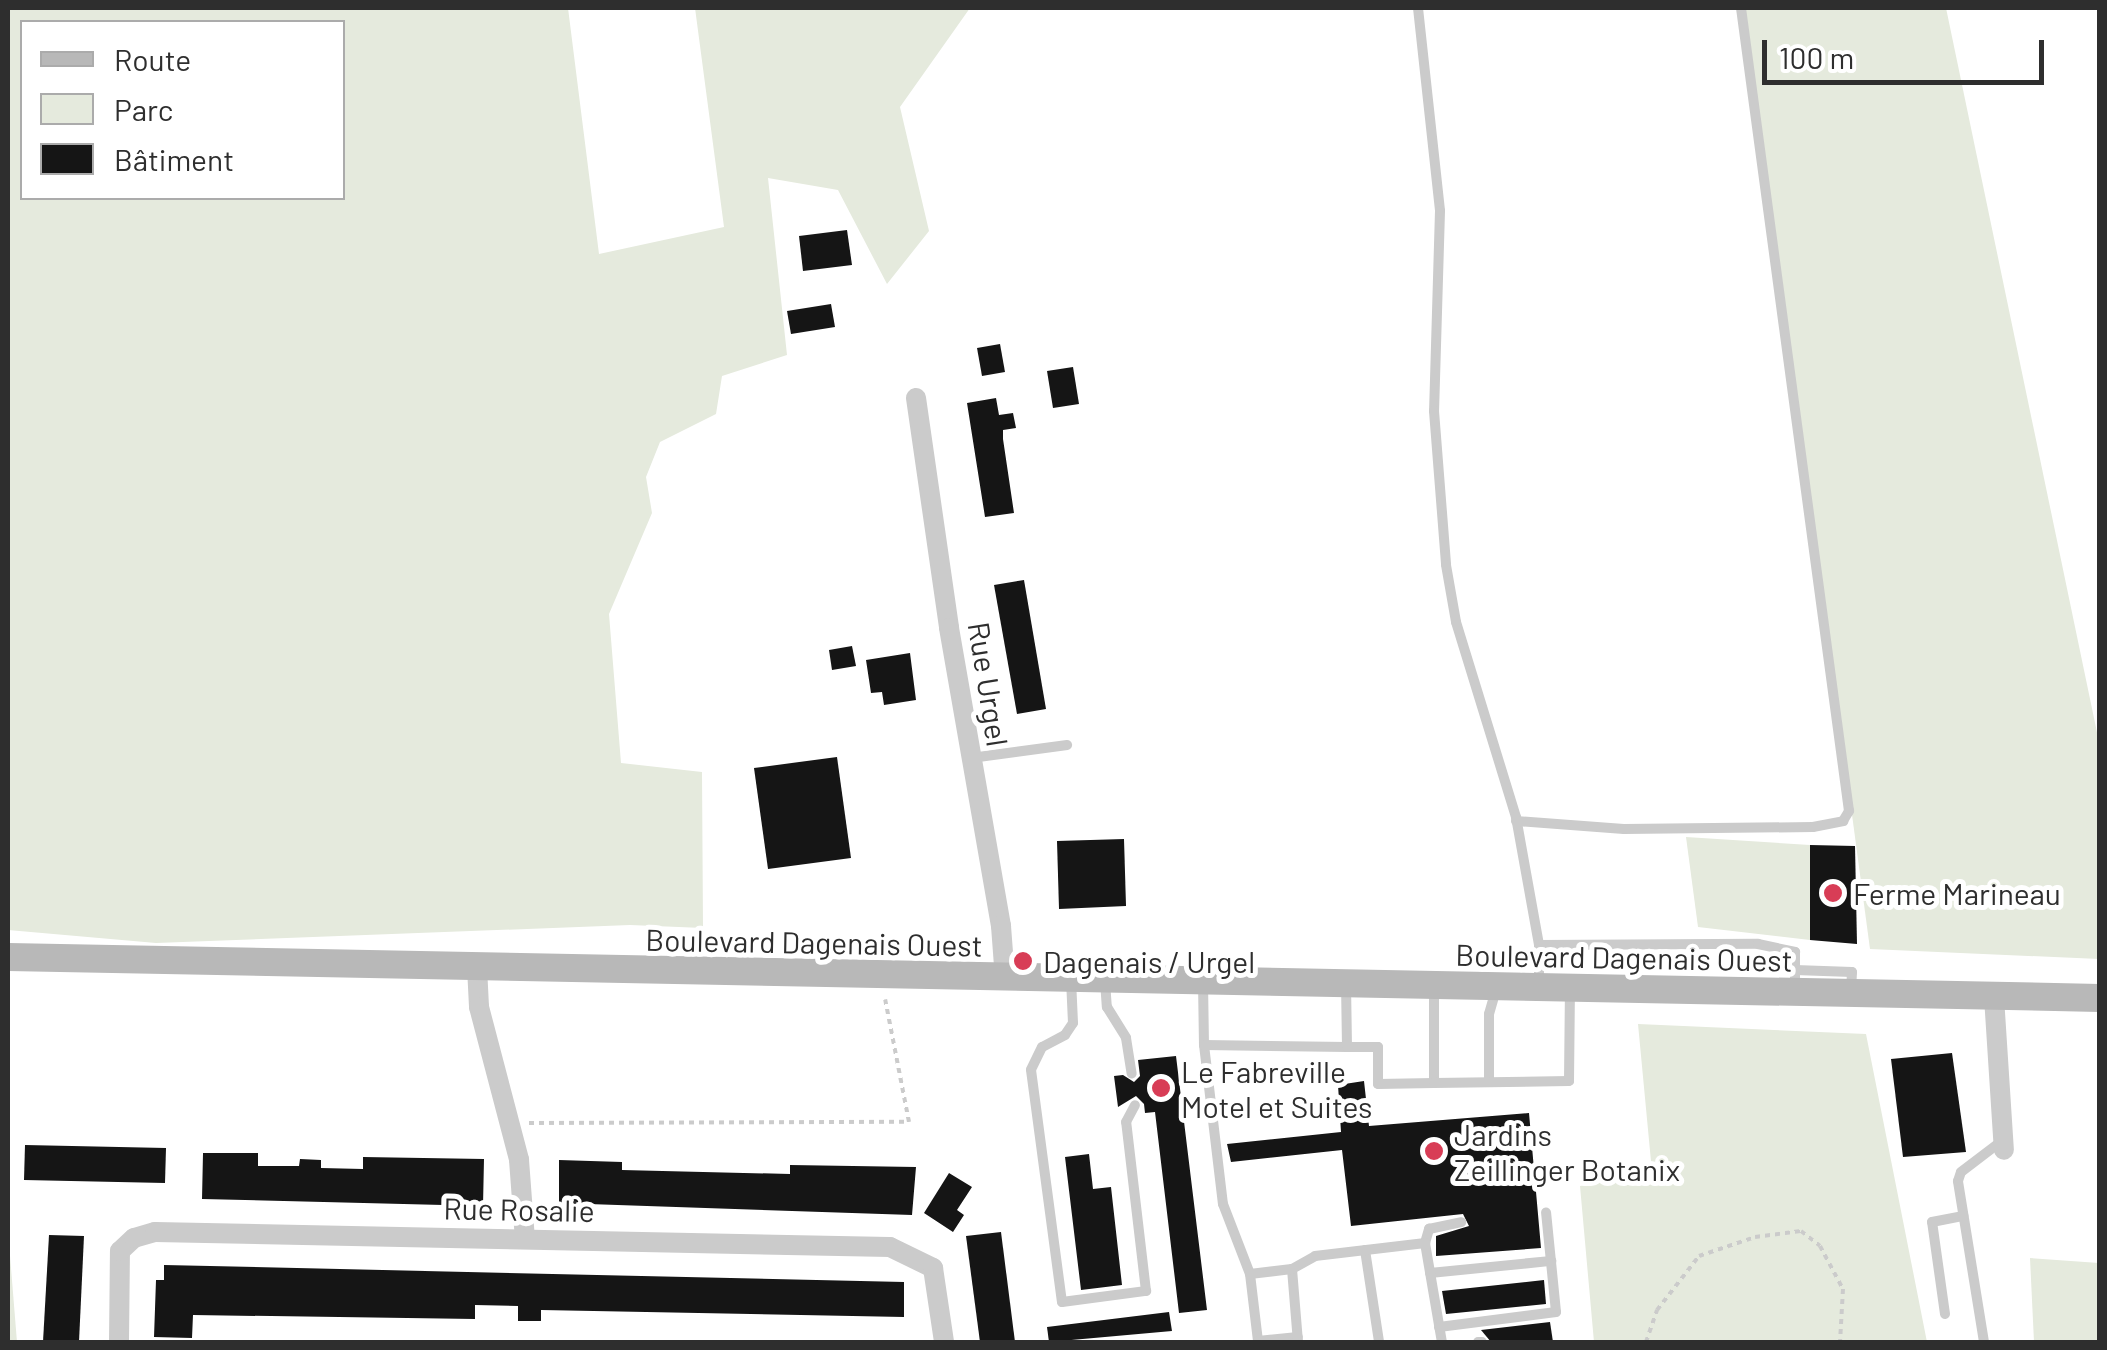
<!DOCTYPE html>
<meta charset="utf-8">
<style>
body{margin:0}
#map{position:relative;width:2107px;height:1350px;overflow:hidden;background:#fff;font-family:Barlow,sans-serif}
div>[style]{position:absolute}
.green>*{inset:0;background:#e5eadd}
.building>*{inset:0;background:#151515}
.path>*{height:4px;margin-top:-2px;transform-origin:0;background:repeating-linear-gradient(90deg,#cbcbcb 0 5px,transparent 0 10px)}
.lane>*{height:10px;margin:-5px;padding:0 5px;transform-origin:5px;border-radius:5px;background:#cbcbcb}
.street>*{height:20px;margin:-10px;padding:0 10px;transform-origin:10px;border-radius:10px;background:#cbcbcb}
.secondary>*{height:28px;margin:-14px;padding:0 14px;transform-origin:14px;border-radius:14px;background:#b8b8b8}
.dots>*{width:28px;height:28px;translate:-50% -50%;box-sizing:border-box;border:5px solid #fff;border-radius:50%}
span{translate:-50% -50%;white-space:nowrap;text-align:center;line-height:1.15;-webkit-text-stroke:10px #fff;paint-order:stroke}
.street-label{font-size:30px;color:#2e2e2e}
.poi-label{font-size:30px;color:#2e2e2e}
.left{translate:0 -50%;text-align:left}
.frame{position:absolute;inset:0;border:10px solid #2e2e2e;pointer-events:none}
.legend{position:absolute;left:20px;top:20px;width:325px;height:180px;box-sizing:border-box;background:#fff;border:2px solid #ababab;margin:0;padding:12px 18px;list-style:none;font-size:30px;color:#2e2e2e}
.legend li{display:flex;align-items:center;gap:20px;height:50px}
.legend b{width:50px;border:2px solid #ababab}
.scale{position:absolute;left:1762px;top:40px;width:282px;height:45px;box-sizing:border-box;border:5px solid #2e2e2e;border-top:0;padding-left:12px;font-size:30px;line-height:35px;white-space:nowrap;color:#2e2e2e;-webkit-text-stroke:8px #fff;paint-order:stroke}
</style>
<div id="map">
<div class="green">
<i style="clip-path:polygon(evenodd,8px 8px,568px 8px,599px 254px,724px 227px,695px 8px,970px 8px,900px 107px,929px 231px,887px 284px,838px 190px,768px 178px,787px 355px,722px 376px,716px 414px,660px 442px,646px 477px,652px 513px,609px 614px,621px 763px,702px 772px,703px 928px,630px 925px,156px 943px,8px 930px,8px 8px,22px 22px,342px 22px,342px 198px,22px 198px,22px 22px)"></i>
<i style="clip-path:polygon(1744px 8px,1946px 8px,2099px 742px,2099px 959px,1870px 949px)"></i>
<i style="clip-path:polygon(1686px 837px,1810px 845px,1810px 940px,1698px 927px)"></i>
<i style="clip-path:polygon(1638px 1024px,1866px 1034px,1927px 1342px,1594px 1342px,1580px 1186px,1652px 1172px)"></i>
<i style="clip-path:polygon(8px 1231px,17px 1342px,8px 1342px)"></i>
<i style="clip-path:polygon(2030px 1258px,2099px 1263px,2099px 1342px,2034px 1342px)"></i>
</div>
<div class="building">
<i style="clip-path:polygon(847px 230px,852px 265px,803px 271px,799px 236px)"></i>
<i style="clip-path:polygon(831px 304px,835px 327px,791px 334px,787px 311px)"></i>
<i style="clip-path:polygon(1000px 344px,1005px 372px,982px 376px,977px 348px)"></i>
<i style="clip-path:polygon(1073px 367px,1079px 404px,1053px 408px,1047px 371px)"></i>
<i style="clip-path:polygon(996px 398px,999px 415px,1013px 413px,1016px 428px,1003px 430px,1003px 439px,1014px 513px,985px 517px,967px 403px)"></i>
<i style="clip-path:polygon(1024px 580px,1046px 709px,1017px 714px,994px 585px)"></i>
<i style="clip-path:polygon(852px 646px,856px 666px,832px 670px,829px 650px)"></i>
<i style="clip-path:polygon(910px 653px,916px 700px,884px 705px,882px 692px,871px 693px,866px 660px)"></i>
<i style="clip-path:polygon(837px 757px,851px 858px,768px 869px,754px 768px)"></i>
<i style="clip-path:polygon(1124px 839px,1126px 906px,1059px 909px,1057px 841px)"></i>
<i style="clip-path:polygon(1810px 845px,1855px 846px,1857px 944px,1810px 940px)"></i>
<i style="clip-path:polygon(1952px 1053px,1966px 1152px,1903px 1157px,1891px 1059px)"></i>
<i style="clip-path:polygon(1176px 1056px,1207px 1310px,1179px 1313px,1155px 1112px,1145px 1113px,1144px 1104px,1136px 1096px,1118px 1107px,1114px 1076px,1123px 1075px,1134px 1082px,1140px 1076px,1138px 1060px)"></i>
<i style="clip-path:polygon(1364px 1081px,1369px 1126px,1529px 1113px,1541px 1248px,1436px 1256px,1436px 1236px,1469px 1226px,1463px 1214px,1351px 1226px,1342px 1150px,1231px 1162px,1227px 1144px,1341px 1132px,1338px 1085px)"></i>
<i style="clip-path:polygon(25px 1145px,166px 1148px,165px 1183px,24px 1180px)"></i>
<i style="clip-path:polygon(203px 1153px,258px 1153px,258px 1166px,299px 1166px,300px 1159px,321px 1160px,321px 1168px,363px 1169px,363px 1157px,484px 1159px,483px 1206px,202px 1199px)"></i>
<i style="clip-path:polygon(1089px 1154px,1093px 1189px,1111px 1187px,1122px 1285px,1081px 1290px,1065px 1157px)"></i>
<i style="clip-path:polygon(559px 1160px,622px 1162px,622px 1170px,790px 1174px,790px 1165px,916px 1167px,912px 1215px,559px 1203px)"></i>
<i style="clip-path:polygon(949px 1173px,972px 1187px,957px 1210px,964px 1215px,953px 1232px,924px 1213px)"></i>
<i style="clip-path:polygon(1001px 1232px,1015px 1342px,980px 1342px,966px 1236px)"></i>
<i style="clip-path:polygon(49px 1235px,84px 1236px,79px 1342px,43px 1342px)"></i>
<i style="clip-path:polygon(164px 1265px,904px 1282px,904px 1317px,541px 1310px,541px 1321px,518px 1321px,518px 1306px,475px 1305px,475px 1319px,193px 1315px,192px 1338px,154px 1337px,156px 1280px,164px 1280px)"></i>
<i style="clip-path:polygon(1544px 1280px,1546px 1304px,1446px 1314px,1442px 1291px)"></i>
<i style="clip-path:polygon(1169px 1312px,1172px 1331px,1049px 1342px,1047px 1327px)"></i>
<i style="clip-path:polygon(1550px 1322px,1553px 1342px,1491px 1342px,1481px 1330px)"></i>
</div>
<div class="path">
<i style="left:529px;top:1123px;width:380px;rotate:-0.2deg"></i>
<i style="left:909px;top:1122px;width:125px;rotate:-101deg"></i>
<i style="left:1646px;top:1342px;width:34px;rotate:-71deg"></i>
<i style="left:1657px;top:1310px;width:68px;rotate:-52.1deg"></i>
<i style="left:1699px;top:1256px;width:59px;rotate:-18.7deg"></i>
<i style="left:1755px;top:1237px;width:46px;rotate:-7.4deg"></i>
<i style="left:1801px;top:1231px;width:24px;rotate:38deg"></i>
<i style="left:1820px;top:1246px;width:49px;rotate:61.9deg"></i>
<i style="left:1843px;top:1289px;width:53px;rotate:93.2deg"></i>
</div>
<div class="lane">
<i style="left:1418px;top:8px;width:204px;rotate:83.8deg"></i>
<i style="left:1440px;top:211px;width:200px;rotate:91.7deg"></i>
<i style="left:1434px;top:411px;width:154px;rotate:85.5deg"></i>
<i style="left:1446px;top:565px;width:58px;rotate:80deg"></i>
<i style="left:1456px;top:622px;width:204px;rotate:72.9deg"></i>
<i style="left:1516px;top:817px;width:130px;rotate:79.8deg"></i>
<i style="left:971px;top:758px;width:97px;rotate:-7.7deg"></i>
<i style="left:1516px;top:821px;width:108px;rotate:4.2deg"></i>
<i style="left:1624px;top:829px;width:189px;rotate:-0.6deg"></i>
<i style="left:1813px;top:827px;width:31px;rotate:-11deg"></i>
<i style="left:1843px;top:821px;width:12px;rotate:-59deg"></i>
<i style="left:1849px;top:811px;width:810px;rotate:-97.66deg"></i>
<i style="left:1795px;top:970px;width:57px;rotate:2deg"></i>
<i style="left:1852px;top:972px;width:17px;rotate:93deg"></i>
<i style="left:1071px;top:979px;width:44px;rotate:87.4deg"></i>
<i style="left:1073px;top:1023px;width:14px;rotate:124deg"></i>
<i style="left:1065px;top:1035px;width:26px;rotate:152deg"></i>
<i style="left:1042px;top:1047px;width:25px;rotate:116deg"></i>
<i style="left:1031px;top:1070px;width:234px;rotate:82.4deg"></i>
<i style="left:1062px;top:1302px;width:85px;rotate:-7.5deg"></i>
<i style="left:1146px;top:1291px;width:170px;rotate:-96.7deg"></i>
<i style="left:1126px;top:1122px;width:19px;rotate:-62deg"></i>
<i style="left:1105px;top:981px;width:26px;rotate:86deg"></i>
<i style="left:1107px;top:1007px;width:36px;rotate:58deg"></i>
<i style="left:1126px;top:1038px;width:36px;rotate:81deg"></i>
<i style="left:1203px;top:982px;width:63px;rotate:89.1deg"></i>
<i style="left:1204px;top:1045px;width:160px;rotate:83.2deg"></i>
<i style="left:1223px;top:1204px;width:75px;rotate:68.9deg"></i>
<i style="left:1250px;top:1274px;width:67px;rotate:83.2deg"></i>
<i style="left:1258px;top:1341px;width:40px;rotate:-5.7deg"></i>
<i style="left:1539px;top:987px;width:42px;rotate:-90deg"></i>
<i style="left:1539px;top:945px;width:219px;rotate:-0.3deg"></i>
<i style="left:1758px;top:944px;width:38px;rotate:12deg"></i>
<i style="left:1795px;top:952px;width:38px;rotate:90deg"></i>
<i style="left:1204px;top:1045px;width:143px;rotate:0.8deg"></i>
<i style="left:1347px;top:1047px;width:62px;rotate:-90.9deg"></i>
<i style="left:1347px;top:1047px;width:31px"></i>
<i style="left:1378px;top:1047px;width:37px;rotate:90deg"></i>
<i style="left:1378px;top:1084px;width:56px;rotate:-1deg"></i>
<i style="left:1434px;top:1083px;width:96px;rotate:-90deg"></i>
<i style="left:1489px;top:1082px;width:68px;rotate:-90deg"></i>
<i style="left:1489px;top:1014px;width:26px;rotate:-74deg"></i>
<i style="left:1434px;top:1083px;width:135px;rotate:-0.8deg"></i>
<i style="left:1569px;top:1081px;width:89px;rotate:-89.4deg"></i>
<i style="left:1425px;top:1243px;width:15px;rotate:-74deg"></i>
<i style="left:1429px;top:1229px;width:33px;rotate:-12deg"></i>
<i style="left:1365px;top:1250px;width:93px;rotate:81.3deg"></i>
<i style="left:1292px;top:1269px;width:73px;rotate:85.3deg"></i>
<i style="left:1430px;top:1273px;width:122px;rotate:-5.7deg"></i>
<i style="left:1250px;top:1274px;width:42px;rotate:-6.8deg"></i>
<i style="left:1292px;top:1269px;width:26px;rotate:-29deg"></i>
<i style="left:1315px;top:1256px;width:111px;rotate:-6.7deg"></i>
<i style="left:1425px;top:1243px;width:100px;rotate:80.3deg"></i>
<i style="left:1945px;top:1314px;width:93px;rotate:-98deg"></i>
<i style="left:1932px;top:1222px;width:32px;rotate:-11deg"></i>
<i style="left:1439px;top:1327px;width:118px;rotate:-7.3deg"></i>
<i style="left:1556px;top:1312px;width:100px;rotate:-95.7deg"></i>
<i style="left:1478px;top:1342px;width:4px"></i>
<i style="left:1984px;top:1342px;width:163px;rotate:-99.2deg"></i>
<i style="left:1958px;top:1181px;width:9px;rotate:-72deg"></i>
<i style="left:1961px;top:1172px;width:53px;rotate:-37.3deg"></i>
</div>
<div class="street">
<i style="left:916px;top:398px;width:232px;rotate:81.8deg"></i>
<i style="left:949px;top:628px;width:303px;rotate:80.1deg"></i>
<i style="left:1001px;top:926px;width:53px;rotate:85.7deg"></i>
<i style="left:477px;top:967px;width:40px;rotate:87.1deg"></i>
<i style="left:479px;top:1007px;width:158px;rotate:75.3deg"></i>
<i style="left:519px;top:1160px;width:79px;rotate:85.7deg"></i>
<i style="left:1994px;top:997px;width:153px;rotate:86.3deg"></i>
<i style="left:119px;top:1342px;width:91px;rotate:-89.4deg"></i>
<i style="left:120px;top:1251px;width:19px;rotate:-43deg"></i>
<i style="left:134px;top:1238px;width:22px;rotate:-16deg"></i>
<i style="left:155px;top:1232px;width:735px;rotate:1.17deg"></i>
<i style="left:890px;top:1247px;width:48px;rotate:26deg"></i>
<i style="left:933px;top:1268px;width:75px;rotate:81.5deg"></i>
</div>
<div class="secondary">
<i style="left:8px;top:957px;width:2092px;rotate:1.12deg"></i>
</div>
<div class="dots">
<i style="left:1833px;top:893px;background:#d83d56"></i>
<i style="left:1023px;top:961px;background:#d83d56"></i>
<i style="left:1161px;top:1088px;background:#d83d56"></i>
<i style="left:1434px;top:1151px;background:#d83d56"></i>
</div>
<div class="street-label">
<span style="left:989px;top:684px;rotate:81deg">Rue Urgel</span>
<span style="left:814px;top:942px;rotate:1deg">Boulevard Dagenais Ouest</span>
<span style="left:1624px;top:957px;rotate:1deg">Boulevard Dagenais Ouest</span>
<span style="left:519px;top:1209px;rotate:1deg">Rue Rosalie</span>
</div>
<div class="poi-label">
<span class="left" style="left:1853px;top:893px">Ferme Marineau</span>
<span class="left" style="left:1043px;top:961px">Dagenais / Urgel</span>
<span class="left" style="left:1181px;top:1088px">Le Fabreville<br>Motel et Suites</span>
<span class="left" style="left:1454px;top:1151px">Jardins<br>Zeillinger Botanix</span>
</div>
<div class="frame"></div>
<ul class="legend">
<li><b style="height:12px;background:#b8b8b8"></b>Route</li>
<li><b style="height:28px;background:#e5eadd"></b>Parc</li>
<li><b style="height:28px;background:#151515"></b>Bâtiment</li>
</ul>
<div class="scale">100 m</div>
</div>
